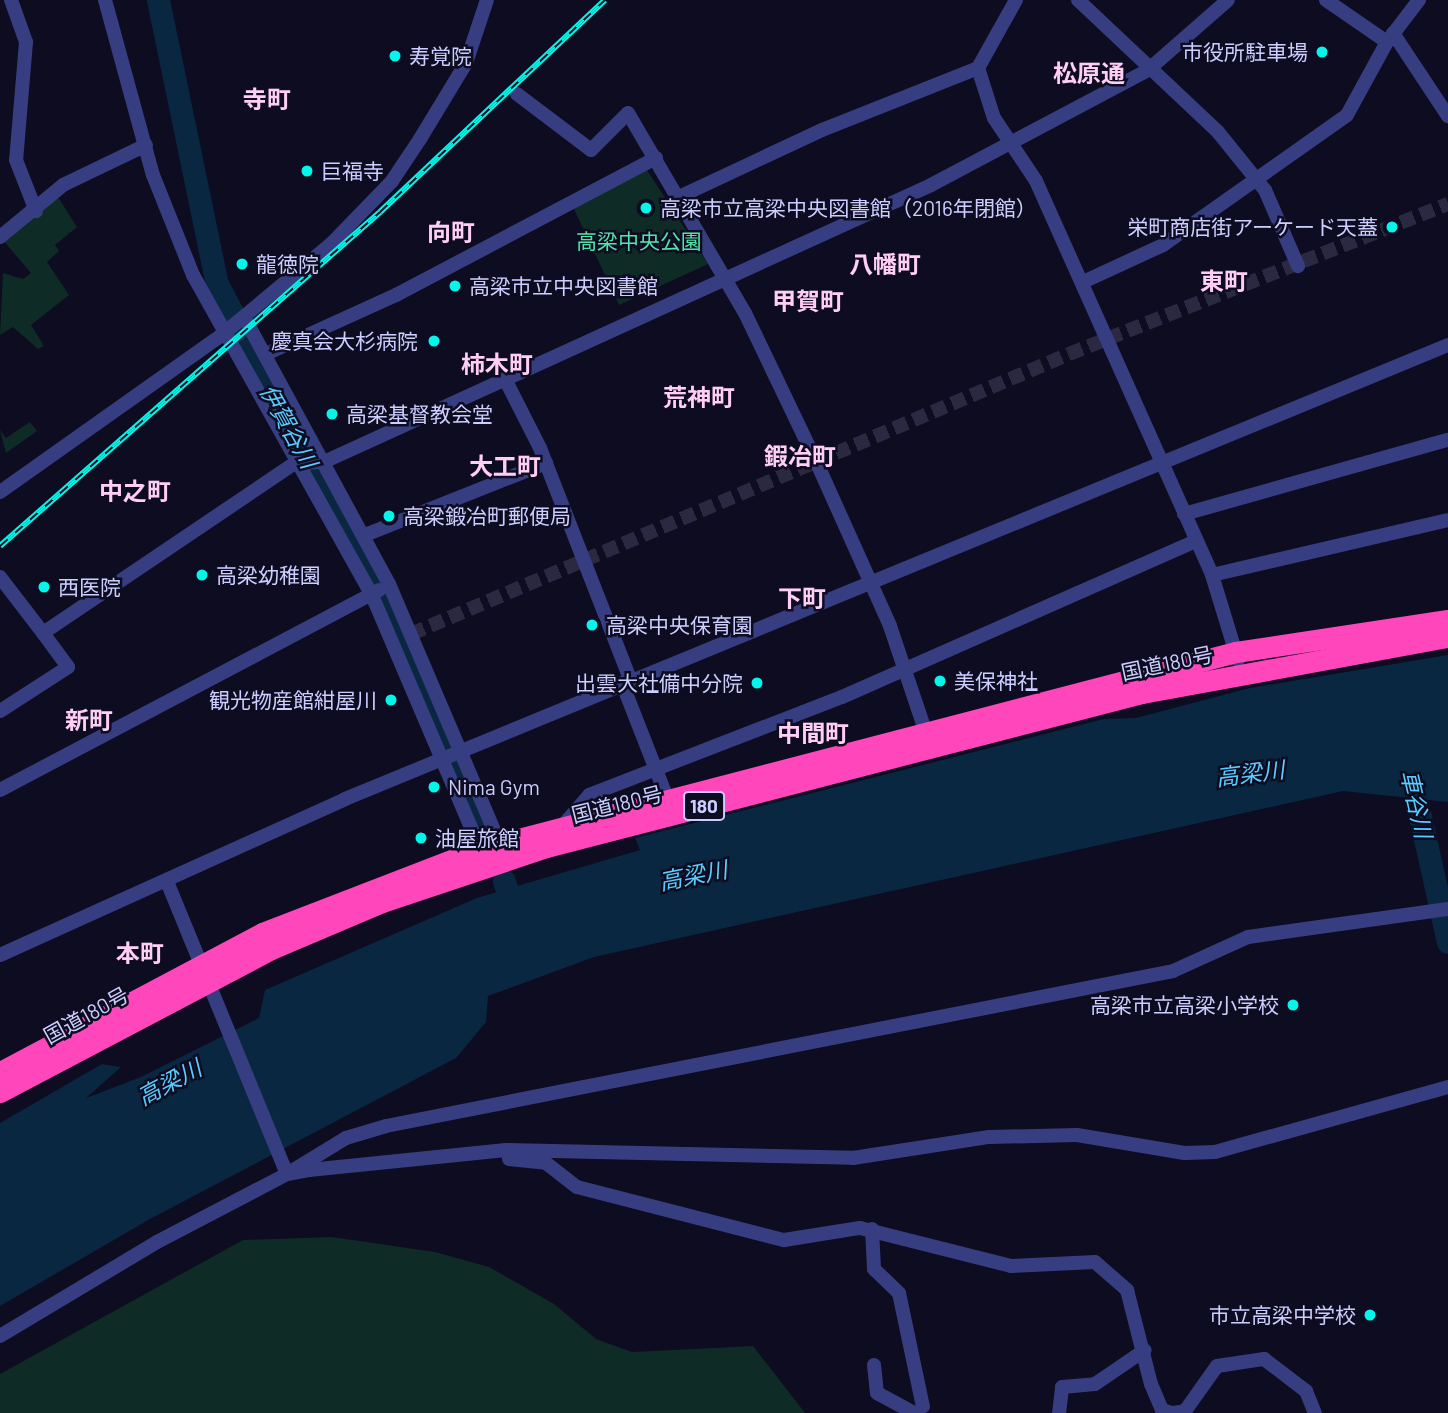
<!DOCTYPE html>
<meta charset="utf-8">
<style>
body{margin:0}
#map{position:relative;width:1448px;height:1413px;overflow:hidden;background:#0d0c20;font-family:Barlow,"Noto Sans JP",sans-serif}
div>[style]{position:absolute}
.green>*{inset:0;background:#0f2b25}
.water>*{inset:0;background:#0a2742}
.river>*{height:23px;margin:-11.5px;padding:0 11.5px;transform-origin:11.5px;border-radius:11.5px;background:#0a2742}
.minor-tunnel>*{height:14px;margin-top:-7px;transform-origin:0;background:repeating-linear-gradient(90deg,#2a2941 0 14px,transparent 0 21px)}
.minor>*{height:14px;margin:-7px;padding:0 7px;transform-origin:7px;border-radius:7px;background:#363e81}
.highway>*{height:21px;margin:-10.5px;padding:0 10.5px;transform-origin:10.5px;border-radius:10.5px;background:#ff47bb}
.rail>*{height:6px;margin-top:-3px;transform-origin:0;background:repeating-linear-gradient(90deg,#0d0c20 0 10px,#00f7e9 0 20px);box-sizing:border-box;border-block:2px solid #00f7e9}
.dots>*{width:19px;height:19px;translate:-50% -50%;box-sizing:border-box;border:4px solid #0d0c20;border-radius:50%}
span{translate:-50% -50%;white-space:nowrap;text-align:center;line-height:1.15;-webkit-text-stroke:5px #0d0c20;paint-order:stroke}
.shield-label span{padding:2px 5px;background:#0d0c20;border:2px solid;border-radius:5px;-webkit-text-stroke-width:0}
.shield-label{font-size:19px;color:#ccceff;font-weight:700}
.poi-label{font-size:21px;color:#ccceff}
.right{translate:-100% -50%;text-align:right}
.left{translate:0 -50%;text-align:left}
.park-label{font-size:21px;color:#55e2a9}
.street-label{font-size:21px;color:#ccceff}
.water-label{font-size:23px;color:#5accff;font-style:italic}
.quarter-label{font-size:24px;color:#ffcef5;font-weight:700}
</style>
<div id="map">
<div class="green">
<i style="clip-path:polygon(645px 167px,708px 264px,619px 305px,573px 207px)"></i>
<i style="clip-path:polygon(58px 197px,77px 227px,55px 245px,59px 251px,47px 262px,69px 295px,31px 325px,44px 346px,38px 349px,13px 327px,0 335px,3px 273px,23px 279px,31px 273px,2px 239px)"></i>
<i style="clip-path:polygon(30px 422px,37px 431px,6px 453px,0 430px,6px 438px)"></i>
<i style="clip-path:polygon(332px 1237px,435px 1252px,489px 1267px,554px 1304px,596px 1339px,632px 1352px,753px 1346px,805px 1413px,0 1413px,0 1374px,243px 1240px)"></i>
</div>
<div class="water">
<i style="clip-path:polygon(1448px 655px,1448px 802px,1343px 791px,594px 957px,488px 996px,486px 1022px,456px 1058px,150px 1219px,0 1306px,0 1123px,102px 1064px,121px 1067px,86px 1098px,141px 1077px,259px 1018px,265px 990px,477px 898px,640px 850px,635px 838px,1104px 719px,1136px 718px,1250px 688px)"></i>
</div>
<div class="river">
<i style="left:158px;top:0;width:290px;rotate:78.3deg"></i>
<i style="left:217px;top:284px;width:362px;rotate:62deg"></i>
<i style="left:387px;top:604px;width:246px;rotate:67.1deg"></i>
<i style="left:1410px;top:771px;width:175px;rotate:77.5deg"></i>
<i style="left:504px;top:881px;width:39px;rotate:73deg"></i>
</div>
<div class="minor-tunnel">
<i style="left:411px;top:634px;width:715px;rotate:-23.05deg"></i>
<i style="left:1069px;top:354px;width:408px;rotate:-21.6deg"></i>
</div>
<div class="minor">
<i style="left:11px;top:0;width:45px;rotate:70.3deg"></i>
<i style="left:26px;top:42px;width:118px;rotate:94.8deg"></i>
<i style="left:16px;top:160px;width:55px;rotate:68.6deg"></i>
<i style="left:105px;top:0;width:181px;rotate:74.7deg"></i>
<i style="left:153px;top:175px;width:108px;rotate:68.2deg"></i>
<i style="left:193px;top:275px;width:364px;rotate:60.8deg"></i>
<i style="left:371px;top:593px;width:285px;rotate:66.9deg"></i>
<i style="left:1078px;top:0;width:192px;rotate:43.3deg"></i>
<i style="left:1218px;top:132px;width:75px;rotate:51deg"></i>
<i style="left:1265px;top:190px;width:83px;rotate:66.5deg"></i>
<i style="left:1326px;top:0;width:74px;rotate:34.5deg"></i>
<i style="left:1393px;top:33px;width:100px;rotate:56.5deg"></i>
<i style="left:978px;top:68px;width:52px;rotate:72.3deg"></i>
<i style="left:994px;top:118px;width:76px;rotate:56.3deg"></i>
<i style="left:1036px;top:181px;width:432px;rotate:65.9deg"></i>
<i style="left:1212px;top:575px;width:89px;rotate:73deg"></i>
<i style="left:517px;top:94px;width:93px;rotate:37.1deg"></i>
<i style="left:591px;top:150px;width:52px;rotate:-45deg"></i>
<i style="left:628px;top:113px;width:232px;rotate:59.7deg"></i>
<i style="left:745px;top:313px;width:164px;rotate:64.4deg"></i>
<i style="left:816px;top:461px;width:181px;rotate:65.8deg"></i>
<i style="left:890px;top:626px;width:119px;rotate:71.4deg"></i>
<i style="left:681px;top:196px;width:156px;rotate:-25.1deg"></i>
<i style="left:822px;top:130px;width:168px;rotate:-21.7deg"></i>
<i style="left:978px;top:68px;width:78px;rotate:-60.8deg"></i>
<i style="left:0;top:237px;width:82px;rotate:-39.5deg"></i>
<i style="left:63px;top:185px;width:92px;rotate:-25.7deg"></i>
<i style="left:1083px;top:282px;width:88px;rotate:-24.8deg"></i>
<i style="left:1163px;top:245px;width:225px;rotate:-35.2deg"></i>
<i style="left:1347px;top:115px;width:83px;rotate:-61.3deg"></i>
<i style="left:1387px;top:42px;width:53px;rotate:-52.7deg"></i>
<i style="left:244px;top:317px;width:304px;rotate:61.5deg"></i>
<i style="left:389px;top:584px;width:288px;rotate:66.9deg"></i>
<i style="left:266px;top:354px;width:143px;rotate:-24.4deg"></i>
<i style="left:396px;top:295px;width:294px;rotate:-27.8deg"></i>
<i style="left:505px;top:379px;width:77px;rotate:63.1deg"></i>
<i style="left:540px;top:448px;width:248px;rotate:68.7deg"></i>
<i style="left:0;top:492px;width:273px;rotate:-35.3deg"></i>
<i style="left:223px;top:334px;width:141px;rotate:-39.8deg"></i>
<i style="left:331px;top:244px;width:88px;rotate:-45.9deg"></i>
<i style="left:392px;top:181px;width:50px;rotate:-56.3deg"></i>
<i style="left:420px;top:139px;width:89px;rotate:-58.8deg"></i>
<i style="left:466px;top:63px;width:66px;rotate:-71.6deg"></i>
<i style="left:1184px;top:514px;width:274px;rotate:-15.7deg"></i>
<i style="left:365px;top:535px;width:195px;rotate:-21.7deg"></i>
<i style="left:1212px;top:575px;width:242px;rotate:-13.1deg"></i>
<i style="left:0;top:577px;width:71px;rotate:52.5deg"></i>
<i style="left:43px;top:633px;width:303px;rotate:-34deg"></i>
<i style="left:294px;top:464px;width:32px;rotate:-5deg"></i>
<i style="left:326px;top:461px;width:665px;rotate:-24.52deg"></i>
<i style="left:931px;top:185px;width:246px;rotate:-27.9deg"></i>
<i style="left:1148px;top:70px;width:106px;rotate:-41.2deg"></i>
<i style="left:622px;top:683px;width:123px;rotate:68.6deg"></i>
<i style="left:0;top:711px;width:81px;rotate:-32.9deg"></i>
<i style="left:68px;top:667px;width:42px;rotate:-126.3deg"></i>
<i style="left:0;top:790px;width:429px;rotate:-27.8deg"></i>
<i style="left:565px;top:823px;width:37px;rotate:-49deg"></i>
<i style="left:589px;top:795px;width:271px;rotate:-21.2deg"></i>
<i style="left:842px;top:697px;width:387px;rotate:-23.8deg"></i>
<i style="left:168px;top:884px;width:313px;rotate:67.7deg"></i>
<i style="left:287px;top:1174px;width:69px;rotate:-31.4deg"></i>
<i style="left:346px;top:1138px;width:42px;rotate:-16.7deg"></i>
<i style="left:386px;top:1126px;width:802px;rotate:-11.14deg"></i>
<i style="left:1173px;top:971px;width:82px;rotate:-24.4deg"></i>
<i style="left:1248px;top:937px;width:202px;rotate:-8deg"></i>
<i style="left:0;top:955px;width:379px;rotate:-24.3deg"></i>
<i style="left:345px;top:799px;width:1193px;rotate:-22.37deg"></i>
<i style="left:509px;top:1159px;width:37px;rotate:6deg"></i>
<i style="left:546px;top:1163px;width:39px;rotate:38deg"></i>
<i style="left:577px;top:1187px;width:214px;rotate:14.4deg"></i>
<i style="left:784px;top:1240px;width:77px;rotate:-9deg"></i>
<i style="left:860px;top:1228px;width:156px;rotate:14.1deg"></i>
<i style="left:1011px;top:1266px;width:84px;rotate:-2.7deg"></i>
<i style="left:1095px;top:1262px;width:43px;rotate:41.2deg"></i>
<i style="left:1127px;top:1290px;width:97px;rotate:75.7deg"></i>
<i style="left:1151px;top:1384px;width:28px;rotate:67deg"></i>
<i style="left:1162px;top:1410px;width:9px;rotate:18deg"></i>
<i style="left:872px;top:1229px;width:40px;rotate:87.1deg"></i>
<i style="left:874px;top:1269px;width:35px;rotate:44deg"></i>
<i style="left:899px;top:1293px;width:116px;rotate:78.1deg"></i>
<i style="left:0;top:1336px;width:183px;rotate:-30.9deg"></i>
<i style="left:157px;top:1242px;width:147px;rotate:-27.6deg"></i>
<i style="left:287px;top:1174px;width:22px;rotate:-10deg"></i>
<i style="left:309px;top:1170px;width:198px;rotate:-5.8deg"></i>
<i style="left:506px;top:1150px;width:347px;rotate:1.3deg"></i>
<i style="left:853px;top:1158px;width:138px;rotate:-8.8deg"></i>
<i style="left:989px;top:1137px;width:88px;rotate:-1.3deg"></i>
<i style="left:1077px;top:1135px;width:109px;rotate:9.5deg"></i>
<i style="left:1185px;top:1153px;width:30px;rotate:-2deg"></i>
<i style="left:1215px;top:1152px;width:242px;rotate:-15.6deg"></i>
<i style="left:874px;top:1365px;width:28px;rotate:84deg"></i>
<i style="left:877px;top:1393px;width:42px;rotate:28.4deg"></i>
<i style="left:1059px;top:1413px;width:26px;rotate:-83deg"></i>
<i style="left:1062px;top:1387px;width:33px;rotate:-5deg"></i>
<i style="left:1095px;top:1384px;width:60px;rotate:-34.2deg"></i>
<i style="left:1173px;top:1413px;width:12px;rotate:-9deg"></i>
<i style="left:1185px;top:1411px;width:55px;rotate:-54.6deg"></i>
<i style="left:1217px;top:1366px;width:48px;rotate:-8.5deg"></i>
<i style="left:1264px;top:1359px;width:53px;rotate:37.3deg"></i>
<i style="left:1306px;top:1391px;width:24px;rotate:68deg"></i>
</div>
<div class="highway">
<i style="left:0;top:1072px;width:297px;rotate:-27.9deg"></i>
<i style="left:262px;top:933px;width:234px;rotate:-21.1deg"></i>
<i style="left:480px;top:849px;width:781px;rotate:-14.61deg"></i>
<i style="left:1236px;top:652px;width:214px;rotate:-8.6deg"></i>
<i style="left:0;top:1092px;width:306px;rotate:-27.8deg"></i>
<i style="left:271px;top:949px;width:121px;rotate:-22.9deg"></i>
<i style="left:382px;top:902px;width:173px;rotate:-18.5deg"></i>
<i style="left:546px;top:847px;width:616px;rotate:-14.49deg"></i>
<i style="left:1142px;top:693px;width:311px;rotate:-10.4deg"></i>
</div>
<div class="rail">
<i style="left:0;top:546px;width:506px;rotate:-41.31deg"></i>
<i style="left:380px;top:212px;width:309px;rotate:-43.3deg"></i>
</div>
<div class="dots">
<i style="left:1322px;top:52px;background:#00f7e9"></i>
<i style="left:395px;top:56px;background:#00f7e9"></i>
<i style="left:307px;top:171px;background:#00f7e9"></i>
<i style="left:646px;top:208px;background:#00f7e9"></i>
<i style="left:1392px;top:227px;background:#00f7e9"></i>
<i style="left:242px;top:264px;background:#00f7e9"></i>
<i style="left:455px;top:286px;background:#00f7e9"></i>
<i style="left:434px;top:341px;background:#00f7e9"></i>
<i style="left:332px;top:414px;background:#00f7e9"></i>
<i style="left:389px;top:516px;background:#00f7e9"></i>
<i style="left:202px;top:575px;background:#00f7e9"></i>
<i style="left:44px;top:587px;background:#00f7e9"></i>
<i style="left:592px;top:625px;background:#00f7e9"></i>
<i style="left:940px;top:681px;background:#00f7e9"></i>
<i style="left:757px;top:683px;background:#00f7e9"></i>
<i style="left:391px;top:700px;background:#00f7e9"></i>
<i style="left:434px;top:787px;background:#00f7e9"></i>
<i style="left:421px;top:838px;background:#00f7e9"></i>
<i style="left:1293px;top:1005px;background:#00f7e9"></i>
<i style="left:1370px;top:1315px;background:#00f7e9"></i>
</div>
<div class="shield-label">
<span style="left:704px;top:806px">180</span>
</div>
<div class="poi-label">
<span class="right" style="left:1308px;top:52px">市役所駐車場</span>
<span class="left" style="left:409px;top:56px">寿覚院</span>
<span class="left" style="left:321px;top:171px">巨福寺</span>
<span class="left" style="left:660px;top:208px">高梁市立高梁中央図書館（2016年閉館）</span>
<span class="right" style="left:1378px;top:227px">栄町商店街アーケード天蓋</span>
<span class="left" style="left:256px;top:264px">龍徳院</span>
<span class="left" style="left:469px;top:286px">高梁市立中央図書館</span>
<span class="right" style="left:418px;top:341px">慶真会大杉病院</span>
<span class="left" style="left:346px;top:414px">高梁基督教会堂</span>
<span class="left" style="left:403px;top:516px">高梁鍛冶町郵便局</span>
<span class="left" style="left:216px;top:575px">高梁幼稚園</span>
<span class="left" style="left:58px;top:587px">西医院</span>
<span class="left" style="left:606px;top:625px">高梁中央保育園</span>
<span class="left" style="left:954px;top:681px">美保神社</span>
<span class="right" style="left:743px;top:683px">出雲大社備中分院</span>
<span class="right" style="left:377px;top:700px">観光物産館紺屋川</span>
<span class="left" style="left:448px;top:787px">Nima Gym</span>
<span class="left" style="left:435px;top:838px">油屋旅館</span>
<span class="right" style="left:1279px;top:1005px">高梁市立高梁小学校</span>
<span class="right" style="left:1356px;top:1315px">市立高梁中学校</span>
</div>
<div class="park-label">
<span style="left:639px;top:241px">高梁中央公園</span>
</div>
<div class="street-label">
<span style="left:1167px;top:663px;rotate:-12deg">国道180号</span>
<span style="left:617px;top:804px;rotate:-14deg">国道180号</span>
<span style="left:86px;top:1015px;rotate:-29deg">国道180号</span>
</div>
<div class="water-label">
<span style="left:289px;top:426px;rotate:61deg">伊賀谷川</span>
<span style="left:1250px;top:773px;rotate:-7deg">高梁川</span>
<span style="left:1417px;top:804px;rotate:77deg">車谷川</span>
<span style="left:693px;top:875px;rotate:-11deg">高梁川</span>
<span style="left:169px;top:1082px;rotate:-28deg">高梁川</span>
</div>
<div class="quarter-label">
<span style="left:1089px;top:73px">松原通</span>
<span style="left:267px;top:99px">寺町</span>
<span style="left:451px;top:232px">向町</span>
<span style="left:885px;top:264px">八幡町</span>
<span style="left:1224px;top:281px">東町</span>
<span style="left:808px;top:301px">甲賀町</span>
<span style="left:497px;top:364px">柿木町</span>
<span style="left:699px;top:397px">荒神町</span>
<span style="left:800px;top:456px">鍜冶町</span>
<span style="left:505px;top:466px">大工町</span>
<span style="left:135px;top:491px">中之町</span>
<span style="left:802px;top:598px">下町</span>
<span style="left:89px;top:720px">新町</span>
<span style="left:813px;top:733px">中間町</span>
<span style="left:140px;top:953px">本町</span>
</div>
</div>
